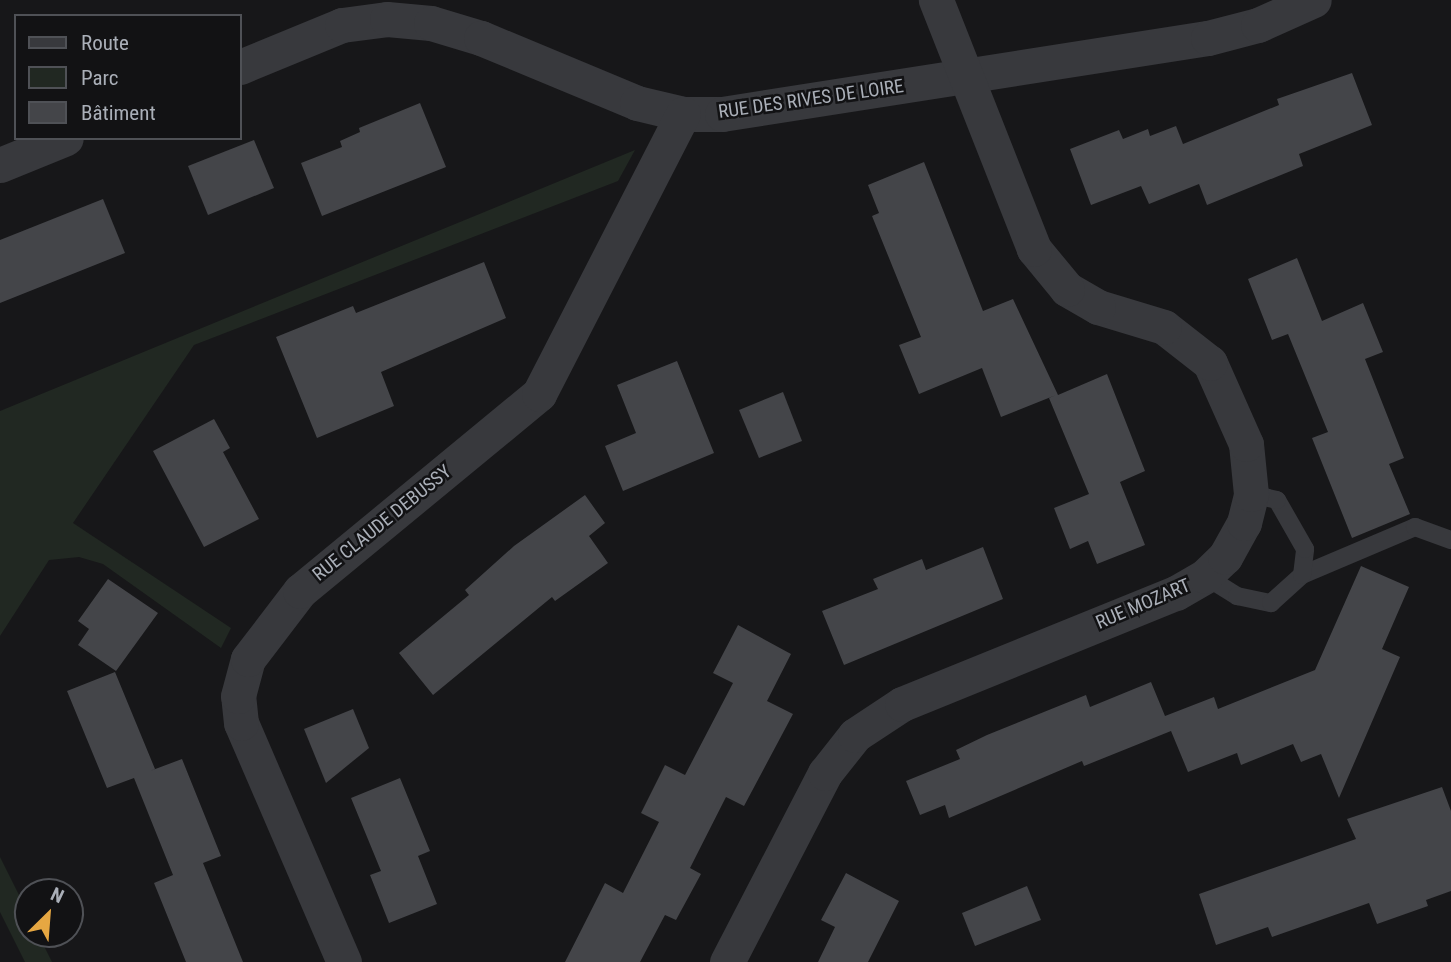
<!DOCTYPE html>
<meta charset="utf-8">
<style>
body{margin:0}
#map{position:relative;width:1451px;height:962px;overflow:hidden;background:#171719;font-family:"Roboto Condensed",sans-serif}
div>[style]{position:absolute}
.green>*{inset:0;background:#212822}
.building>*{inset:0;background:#444549}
.service>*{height:18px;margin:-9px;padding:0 9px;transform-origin:9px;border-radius:9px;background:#38393d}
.minor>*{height:35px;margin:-17.5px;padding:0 17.5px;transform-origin:17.5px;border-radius:17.5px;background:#38393d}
span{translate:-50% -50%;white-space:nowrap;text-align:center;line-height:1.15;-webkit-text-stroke:5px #121214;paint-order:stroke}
.street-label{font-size:19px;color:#aaafb8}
.legend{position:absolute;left:14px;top:14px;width:228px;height:126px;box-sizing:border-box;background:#121214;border:2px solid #4f5156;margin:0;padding:9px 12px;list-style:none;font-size:21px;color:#aaafb8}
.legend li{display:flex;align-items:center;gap:14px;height:35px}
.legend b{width:35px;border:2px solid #4f5156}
.north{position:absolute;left:14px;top:878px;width:70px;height:70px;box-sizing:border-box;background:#121214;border:2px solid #4f5156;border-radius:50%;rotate:25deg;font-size:19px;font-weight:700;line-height:28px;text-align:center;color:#aaafb8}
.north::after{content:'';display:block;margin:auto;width:24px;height:32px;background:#e6a742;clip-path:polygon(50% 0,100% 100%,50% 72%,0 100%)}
</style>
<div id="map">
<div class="green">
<i style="clip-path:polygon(635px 150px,618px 181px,194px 345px,73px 523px,231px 628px,221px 648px,103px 564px,79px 557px,49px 560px,0 636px,0 411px)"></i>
<i style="clip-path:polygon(0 857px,28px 913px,28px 934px,38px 934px,52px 962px,25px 962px,0 912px)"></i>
</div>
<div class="building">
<i style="clip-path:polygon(1352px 73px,1372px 125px,1299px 154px,1303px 166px,1207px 205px,1199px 184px,1149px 204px,1141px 186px,1091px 205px,1070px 149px,1119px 130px,1123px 139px,1148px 129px,1150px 136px,1176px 126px,1183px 144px,1279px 105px,1277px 99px)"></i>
<i style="clip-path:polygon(420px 103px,446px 167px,322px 216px,301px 163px,342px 147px,340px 141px,360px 132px,359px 128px)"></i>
<i style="clip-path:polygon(254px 140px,274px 188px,208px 215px,188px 166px)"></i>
<i style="clip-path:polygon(924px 162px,983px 311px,1013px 299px,1058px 395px,1107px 374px,1145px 471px,1120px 482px,1145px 545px,1097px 564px,1088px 541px,1070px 549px,1054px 508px,1089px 494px,1049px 398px,1056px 395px,1001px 417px,982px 368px,919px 394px,899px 345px,921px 337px,872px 216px,879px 213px,868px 185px)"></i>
<i style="clip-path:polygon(103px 199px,125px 253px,0 303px,0 240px)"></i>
<i style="clip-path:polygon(1297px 258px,1322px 321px,1363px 303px,1383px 352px,1365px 359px,1404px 458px,1389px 464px,1410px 514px,1352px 538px,1312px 438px,1328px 432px,1288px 334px,1272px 340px,1248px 279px)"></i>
<i style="clip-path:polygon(484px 262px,506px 318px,381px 372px,394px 406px,317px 438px,276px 337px,353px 306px,356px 313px)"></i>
<i style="clip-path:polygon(677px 361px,714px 453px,623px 491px,605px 446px,636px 433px,617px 385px)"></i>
<i style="clip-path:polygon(783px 392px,802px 441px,759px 458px,739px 410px)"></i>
<i style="clip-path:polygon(214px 419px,230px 448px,223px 452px,259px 519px,204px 547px,153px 451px)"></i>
<i style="clip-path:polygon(585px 495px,605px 523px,589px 536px,608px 563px,555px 601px,552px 597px,433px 695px,399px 653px,469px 595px,465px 590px,514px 546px)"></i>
<i style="clip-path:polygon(983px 547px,1003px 599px,844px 665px,822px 611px,878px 589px,873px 579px,922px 559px,926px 570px)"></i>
<i style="clip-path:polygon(1361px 566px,1409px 587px,1382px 649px,1400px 657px,1339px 798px,1321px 754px,1301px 762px,1293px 744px,1241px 765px,1237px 753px,1188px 772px,1171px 731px,1084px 766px,1082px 761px,949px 818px,945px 805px,920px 815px,906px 781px,960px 759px,956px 750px,987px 735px,1086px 695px,1090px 707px,1151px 682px,1165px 716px,1214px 697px,1218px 709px,1315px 670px)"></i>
<i style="clip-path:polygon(108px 579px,158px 613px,116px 671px,78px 645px,89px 629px,78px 621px)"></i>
<i style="clip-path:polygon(738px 625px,791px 654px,767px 701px,793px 714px,744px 806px,726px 797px,690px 868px,701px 874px,676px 920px,665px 915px,640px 962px,565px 962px,605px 883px,623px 893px,659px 822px,641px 813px,665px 765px,685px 775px,733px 683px,713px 673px)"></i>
<i style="clip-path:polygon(115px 672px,155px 769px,150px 771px,182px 759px,221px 856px,203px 863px,243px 962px,186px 962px,154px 883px,173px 875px,134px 778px,107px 788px,67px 691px)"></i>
<i style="clip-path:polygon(353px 709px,369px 748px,326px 783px,304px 729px)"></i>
<i style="clip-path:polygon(400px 778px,430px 851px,418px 856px,437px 904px,389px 923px,370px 875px,381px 871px,351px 798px)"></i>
<i style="clip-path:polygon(1442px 787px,1451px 811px,1451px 891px,1426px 900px,1428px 906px,1377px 924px,1369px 903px,1272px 937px,1268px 927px,1216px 945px,1199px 894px,1356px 839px,1347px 819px)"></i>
<i style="clip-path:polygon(846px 873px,899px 901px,868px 962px,818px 962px,835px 927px,821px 920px)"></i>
<i style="clip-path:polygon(1027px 886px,1041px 920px,975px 946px,962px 913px)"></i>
</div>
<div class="service">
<i style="left:1302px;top:575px;width:123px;rotate:-23deg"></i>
<i style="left:1415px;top:527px;width:38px;rotate:20deg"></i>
<i style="left:1205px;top:576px;width:38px;rotate:32deg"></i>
<i style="left:1237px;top:596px;width:35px;rotate:12deg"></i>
<i style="left:1271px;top:603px;width:42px;rotate:-42.1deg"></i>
<i style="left:1302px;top:575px;width:26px;rotate:-83deg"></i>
<i style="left:1305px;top:549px;width:56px;rotate:-119.7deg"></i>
<i style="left:1277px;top:500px;width:27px;rotate:-167deg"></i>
</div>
<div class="minor">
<i style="left:240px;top:67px;width:110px;rotate:-22.4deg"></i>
<i style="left:342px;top:25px;width:45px;rotate:-7.6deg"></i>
<i style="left:387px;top:19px;width:44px;rotate:5.2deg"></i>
<i style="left:431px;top:23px;width:52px;rotate:16.7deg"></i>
<i style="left:481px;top:38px;width:169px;rotate:22.6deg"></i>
<i style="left:637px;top:103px;width:47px;rotate:13.4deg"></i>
<i style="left:683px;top:114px;width:39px"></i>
<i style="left:722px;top:114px;width:492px;rotate:-8.9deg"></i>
<i style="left:1208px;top:38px;width:52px;rotate:-14.6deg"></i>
<i style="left:1258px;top:25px;width:61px;rotate:-24.1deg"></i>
<i style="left:0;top:165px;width:71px;rotate:-22.2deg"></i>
<i style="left:344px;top:962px;width:260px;rotate:-113.3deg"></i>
<i style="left:241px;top:723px;width:27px;rotate:-96deg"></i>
<i style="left:238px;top:696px;width:38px;rotate:-75deg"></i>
<i style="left:248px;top:659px;width:86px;rotate:-52.6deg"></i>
<i style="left:300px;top:591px;width:310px;rotate:-39.5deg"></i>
<i style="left:539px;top:394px;width:315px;rotate:-62.8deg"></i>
<i style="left:727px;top:962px;width:213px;rotate:-62.6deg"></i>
<i style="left:825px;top:773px;width:48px;rotate:-51.7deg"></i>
<i style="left:855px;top:735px;width:56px;rotate:-33.4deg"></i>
<i style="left:902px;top:704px;width:296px;rotate:-22.1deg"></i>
<i style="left:1176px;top:593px;width:34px;rotate:-30deg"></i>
<i style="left:1205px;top:576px;width:28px;rotate:-44deg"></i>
<i style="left:1225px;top:557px;width:39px;rotate:-61deg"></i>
<i style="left:1244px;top:523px;width:30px;rotate:-76deg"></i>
<i style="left:1251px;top:494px;width:50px;rotate:-95.7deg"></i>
<i style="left:1246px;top:444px;width:89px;rotate:-114deg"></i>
<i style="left:1210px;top:363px;width:58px;rotate:-142deg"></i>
<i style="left:1164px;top:327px;width:69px;rotate:-163.1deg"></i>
<i style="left:1098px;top:307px;width:36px;rotate:-150deg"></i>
<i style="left:1067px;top:289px;width:52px;rotate:-129.5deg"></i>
<i style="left:1034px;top:249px;width:268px;rotate:-111.5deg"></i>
</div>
<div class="street-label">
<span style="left:811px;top:99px;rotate:-8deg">RUE DES RIVES DE LOIRE</span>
<span style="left:382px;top:523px;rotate:-39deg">RUE CLAUDE DEBUSSY</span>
<span style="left:1143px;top:604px;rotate:-23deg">RUE MOZART</span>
</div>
<ul class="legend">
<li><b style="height:9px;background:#38393d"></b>Route</li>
<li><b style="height:19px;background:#212822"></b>Parc</li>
<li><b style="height:19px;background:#444549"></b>Bâtiment</li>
</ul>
<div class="north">N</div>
</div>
